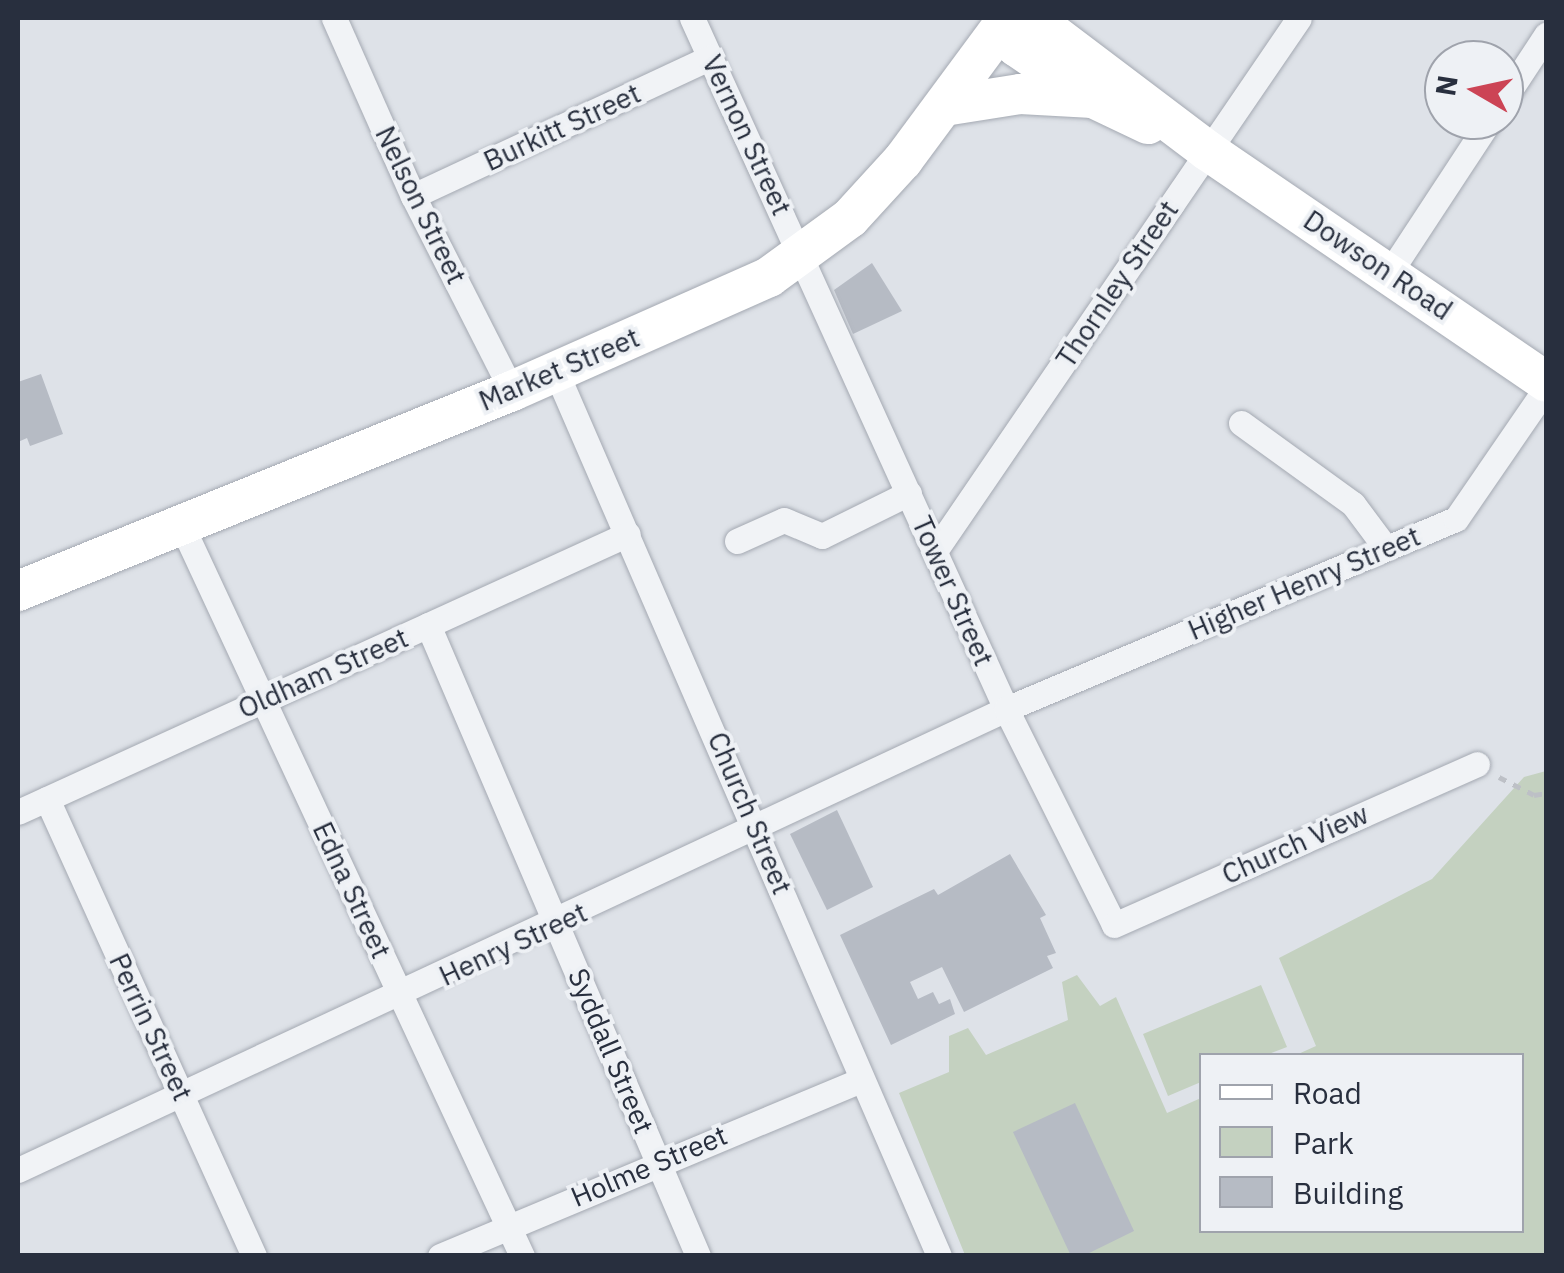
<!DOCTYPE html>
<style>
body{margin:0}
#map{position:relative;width:1564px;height:1273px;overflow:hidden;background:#dee2e8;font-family:"IBM Plex Sans",sans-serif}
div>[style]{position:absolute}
.green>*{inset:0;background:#c4d1c0}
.building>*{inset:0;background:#b6bbc4}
.path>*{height:5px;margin-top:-2.5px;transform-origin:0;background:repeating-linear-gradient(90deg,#bdc0c6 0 8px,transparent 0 16px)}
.roads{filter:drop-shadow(0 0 2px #a4a9b2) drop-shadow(0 0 2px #a4a9b2)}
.minor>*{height:25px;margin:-12.5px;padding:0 12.5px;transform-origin:12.5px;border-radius:12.5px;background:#f1f3f6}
.primary>*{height:40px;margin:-20px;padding:0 20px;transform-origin:20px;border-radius:20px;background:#fff}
span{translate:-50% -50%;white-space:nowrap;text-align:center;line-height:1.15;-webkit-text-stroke:8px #eef1f5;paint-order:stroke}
.street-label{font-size:28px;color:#282f3e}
.frame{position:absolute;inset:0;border:20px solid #282f3e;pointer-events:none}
.legend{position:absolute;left:1199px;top:1053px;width:325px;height:180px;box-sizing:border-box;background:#eef1f5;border:2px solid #9fa3ac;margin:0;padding:12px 18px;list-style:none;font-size:30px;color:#282f3e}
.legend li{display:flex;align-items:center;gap:20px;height:50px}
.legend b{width:50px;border:2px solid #9fa3ac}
.north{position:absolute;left:1424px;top:40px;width:100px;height:100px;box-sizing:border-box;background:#eef1f5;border:2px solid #9fa3ac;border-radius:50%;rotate:279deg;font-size:28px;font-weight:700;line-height:40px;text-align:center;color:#282f3e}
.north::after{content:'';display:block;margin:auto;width:35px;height:45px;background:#c45;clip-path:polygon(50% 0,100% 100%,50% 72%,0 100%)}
</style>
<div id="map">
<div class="green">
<i style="clip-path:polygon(1546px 771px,1546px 1255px,965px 1255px,899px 1093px,949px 1072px,949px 1036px,968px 1028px,986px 1055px,1068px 1020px,1062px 982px,1077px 975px,1100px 1006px,1116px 997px,1167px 1113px,1201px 1098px,1202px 1230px,1522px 1230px,1522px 1056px,1296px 1055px,1316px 1046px,1279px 958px,1432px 879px,1524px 777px)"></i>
<i style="clip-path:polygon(1261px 985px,1287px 1047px,1266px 1055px,1202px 1056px,1201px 1082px,1168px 1096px,1143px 1034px)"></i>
</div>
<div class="building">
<i style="clip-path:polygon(872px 263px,902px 311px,853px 334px,834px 290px)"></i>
<i style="clip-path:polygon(41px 374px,63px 434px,30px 446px,27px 438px,18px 442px,18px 382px)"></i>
<i style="clip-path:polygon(837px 810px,873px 887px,827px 910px,790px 834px)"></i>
<i style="clip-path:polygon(1010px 854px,1046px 915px,1040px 918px,1056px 953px,1047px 956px,1053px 968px,964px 1012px,942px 967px,910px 982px,918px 999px,933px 992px,939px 1004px,950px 999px,955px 1014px,891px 1045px,840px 935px,934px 889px,938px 895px)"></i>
<i style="clip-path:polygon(1075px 1103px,1134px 1231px,1083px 1256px,1071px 1256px,1013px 1132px)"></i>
</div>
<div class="path">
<i style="left:1499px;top:777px;width:39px;rotate:27deg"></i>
<i style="left:1534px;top:795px;width:12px;rotate:-9deg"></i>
</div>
<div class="roads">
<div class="minor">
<i style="left:334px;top:18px;width:195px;rotate:66.1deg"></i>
<i style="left:413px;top:196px;width:219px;rotate:63.1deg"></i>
<i style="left:692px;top:18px;width:759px;rotate:65.56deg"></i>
<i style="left:1006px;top:709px;width:241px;rotate:63.4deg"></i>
<i style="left:1114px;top:925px;width:397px;rotate:-23.9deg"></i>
<i style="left:1504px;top:99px;width:77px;rotate:-56.7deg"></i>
<i style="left:413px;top:196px;width:329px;rotate:-25deg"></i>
<i style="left:1390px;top:272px;width:182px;rotate:-56.7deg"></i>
<i style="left:556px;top:372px;width:963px;rotate:66.57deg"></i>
<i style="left:1241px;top:423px;width:138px;rotate:35.9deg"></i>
<i style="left:1353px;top:504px;width:54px;rotate:53.3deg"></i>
<i style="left:181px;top:524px;width:808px;rotate:65.02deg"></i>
<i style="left:737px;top:541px;width:51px;rotate:-24.1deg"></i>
<i style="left:784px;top:520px;width:41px;rotate:22.8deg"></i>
<i style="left:822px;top:536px;width:97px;rotate:-26.3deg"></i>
<i style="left:935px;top:551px;width:645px;rotate:-55.67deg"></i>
<i style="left:428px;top:625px;width:686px;rotate:66.83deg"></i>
<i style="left:47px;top:799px;width:502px;rotate:65.63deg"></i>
<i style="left:18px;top:812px;width:670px;rotate:-24.5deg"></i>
<i style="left:18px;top:1170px;width:1090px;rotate:-25.01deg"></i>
<i style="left:1006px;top:709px;width:488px;rotate:-22.9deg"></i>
<i style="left:1456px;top:519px;width:159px;rotate:-55.5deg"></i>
<i style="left:440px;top:1256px;width:455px;rotate:-22.7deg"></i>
</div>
<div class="primary">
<i style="left:1032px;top:18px;width:221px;rotate:37.1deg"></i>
<i style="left:1208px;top:151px;width:409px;rotate:34.3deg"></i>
<i style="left:1004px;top:23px;width:27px;rotate:62deg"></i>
<i style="left:1017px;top:47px;width:87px;rotate:34.2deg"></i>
<i style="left:944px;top:106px;width:77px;rotate:-9deg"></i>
<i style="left:1020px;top:94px;width:73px;rotate:3.1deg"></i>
<i style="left:1093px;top:98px;width:61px;rotate:25.3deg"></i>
<i style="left:18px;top:591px;width:533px;rotate:-22.04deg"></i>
<i style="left:512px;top:391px;width:281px;rotate:-23.9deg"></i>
<i style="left:769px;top:277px;width:100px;rotate:-36.1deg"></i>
<i style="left:850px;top:218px;width:79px;rotate:-47.6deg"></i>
<i style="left:903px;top:160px;width:177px;rotate:-53.5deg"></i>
</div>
</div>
<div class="street-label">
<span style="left:562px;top:127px;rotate:-25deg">Burkitt Street</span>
<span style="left:747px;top:135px;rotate:65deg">Vernon Street</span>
<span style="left:421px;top:205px;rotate:64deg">Nelson Street</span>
<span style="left:1378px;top:265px;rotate:34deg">Dowson Road</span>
<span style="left:1117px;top:284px;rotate:-56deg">Thornley Street</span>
<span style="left:559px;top:369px;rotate:-23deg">Market Street</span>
<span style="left:1304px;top:583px;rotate:-23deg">Higher Henry Street</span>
<span style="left:953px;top:591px;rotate:66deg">Tower Street</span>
<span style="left:323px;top:673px;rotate:-24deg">Oldham Street</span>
<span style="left:750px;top:813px;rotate:67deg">Church Street</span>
<span style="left:1295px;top:844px;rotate:-24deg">Church View</span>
<span style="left:352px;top:890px;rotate:65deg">Edna Street</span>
<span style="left:513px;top:944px;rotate:-25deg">Henry Street</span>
<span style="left:151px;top:1027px;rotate:65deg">Perrin Street</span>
<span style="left:611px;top:1051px;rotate:67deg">Syddall Street</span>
<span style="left:649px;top:1166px;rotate:-23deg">Holme Street</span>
</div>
<div class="frame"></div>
<ul class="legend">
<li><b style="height:12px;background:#fff"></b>Road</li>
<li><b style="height:28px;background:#c4d1c0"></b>Park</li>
<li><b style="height:28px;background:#b6bbc4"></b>Building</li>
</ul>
<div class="north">N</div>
</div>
